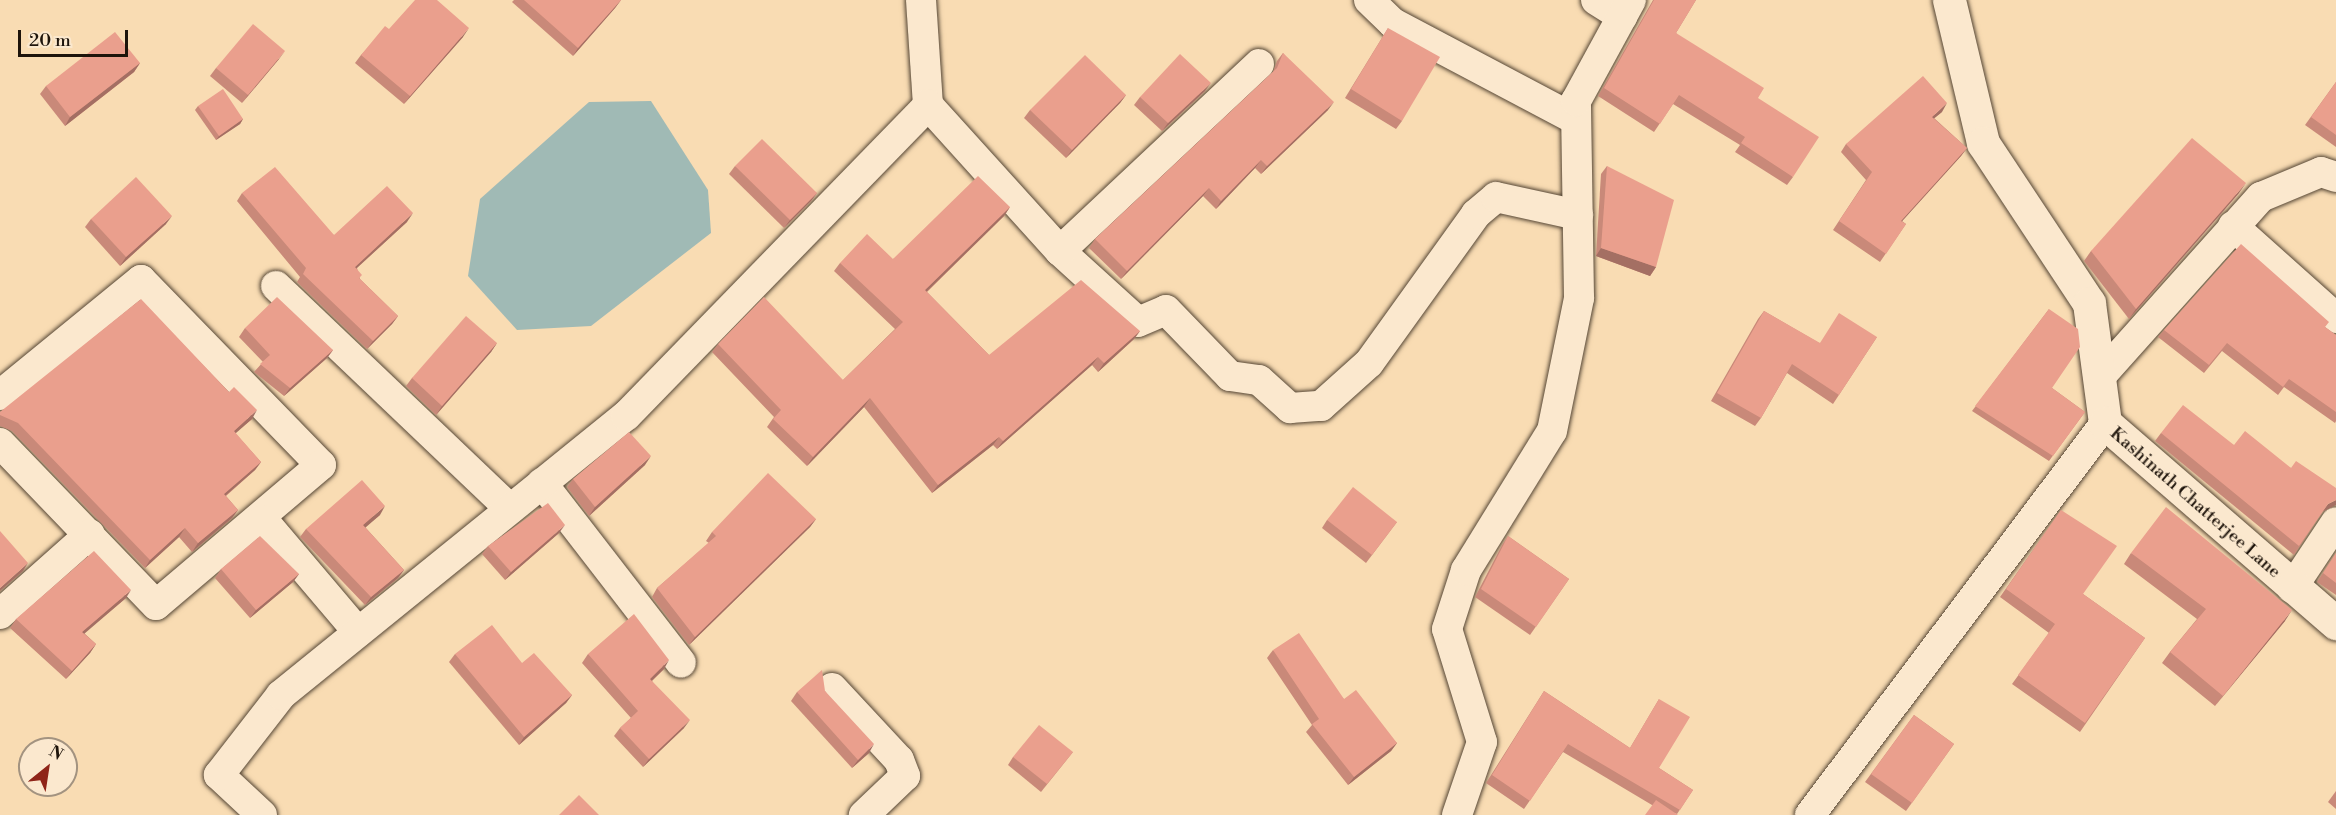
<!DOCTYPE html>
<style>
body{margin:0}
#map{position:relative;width:2336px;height:815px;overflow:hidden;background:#f9dcb3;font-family:"Libre Bodoni",serif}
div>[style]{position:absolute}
.water>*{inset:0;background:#a0bab5}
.roads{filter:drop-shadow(0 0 2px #554635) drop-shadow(0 0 2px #554635)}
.minor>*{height:30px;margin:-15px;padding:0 15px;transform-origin:15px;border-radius:15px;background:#fbe8ce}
.tertiary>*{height:33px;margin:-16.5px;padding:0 16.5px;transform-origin:16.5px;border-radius:16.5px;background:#fbe8ce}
.wall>*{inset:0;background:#c98979}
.shaded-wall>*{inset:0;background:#a46f63}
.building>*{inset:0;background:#ea9f8d}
span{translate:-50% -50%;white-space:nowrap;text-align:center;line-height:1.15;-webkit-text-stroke:4.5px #fbe8ce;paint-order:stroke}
.street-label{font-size:18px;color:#1e140b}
.north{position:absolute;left:18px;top:737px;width:60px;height:60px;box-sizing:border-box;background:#fbe8ce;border:2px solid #a39380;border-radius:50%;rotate:30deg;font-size:16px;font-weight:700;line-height:24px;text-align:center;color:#1e140b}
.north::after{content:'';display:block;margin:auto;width:21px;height:27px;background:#8f2418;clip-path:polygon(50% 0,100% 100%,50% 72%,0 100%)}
.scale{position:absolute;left:18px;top:30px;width:110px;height:27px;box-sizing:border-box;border:3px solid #1e140b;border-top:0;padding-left:8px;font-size:18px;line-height:21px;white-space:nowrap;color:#1e140b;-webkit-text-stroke:4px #fbe8ce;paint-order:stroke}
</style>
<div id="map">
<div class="water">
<i style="clip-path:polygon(651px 101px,708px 190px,711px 233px,591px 326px,517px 330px,468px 276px,480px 199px,589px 102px)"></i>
</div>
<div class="roads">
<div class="minor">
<i style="left:921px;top:0;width:105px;rotate:86.2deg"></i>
<i style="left:1369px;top:0;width:33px;rotate:44deg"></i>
<i style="left:1393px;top:23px;width:207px;rotate:27.9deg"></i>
<i style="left:1596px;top:0;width:31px;rotate:32deg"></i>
<i style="left:2233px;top:226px;width:138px;rotate:41.8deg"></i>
<i style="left:1060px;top:251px;width:105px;rotate:42.3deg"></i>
<i style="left:1138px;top:322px;width:30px;rotate:-23deg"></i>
<i style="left:1166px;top:310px;width:92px;rotate:45.9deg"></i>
<i style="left:1230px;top:376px;width:29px;rotate:8deg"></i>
<i style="left:1259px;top:380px;width:42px;rotate:42.1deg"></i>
<i style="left:1290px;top:408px;width:31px;rotate:-4deg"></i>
<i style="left:1321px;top:406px;width:64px;rotate:-41.9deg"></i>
<i style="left:1369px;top:363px;width:183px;rotate:-54.3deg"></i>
<i style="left:1476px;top:214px;width:26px;rotate:-40deg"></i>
<i style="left:1496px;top:197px;width:84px;rotate:12.4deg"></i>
<i style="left:276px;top:286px;width:323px;rotate:43.6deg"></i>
<i style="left:2099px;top:378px;width:243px;rotate:-48.2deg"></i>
<i style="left:2261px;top:197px;width:65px;rotate:-22.6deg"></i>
<i style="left:2321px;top:172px;width:16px;rotate:18deg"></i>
<i style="left:0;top:395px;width:182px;rotate:-39.2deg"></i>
<i style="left:141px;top:280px;width:258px;rotate:45.8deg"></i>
<i style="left:321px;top:465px;width:216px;rotate:139.7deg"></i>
<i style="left:156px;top:605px;width:225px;rotate:-133.9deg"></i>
<i style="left:542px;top:483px;width:227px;rotate:52.3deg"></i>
<i style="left:263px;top:520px;width:147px;rotate:49.7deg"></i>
<i style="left:2292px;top:588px;width:79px;rotate:-56.3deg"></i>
<i style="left:0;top:614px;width:120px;rotate:-41.6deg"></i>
<i style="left:832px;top:688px;width:98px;rotate:47.1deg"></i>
<i style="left:899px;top:760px;width:17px;rotate:69deg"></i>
<i style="left:905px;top:776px;width:57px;rotate:136.4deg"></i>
<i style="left:262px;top:815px;width:59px;rotate:-137.1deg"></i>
<i style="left:219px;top:775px;width:101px;rotate:-52.2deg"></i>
<i style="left:281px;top:695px;width:444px;rotate:-39deg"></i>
<i style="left:626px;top:416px;width:434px;rotate:-45.8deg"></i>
<i style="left:928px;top:105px;width:197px;rotate:47.9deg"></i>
<i style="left:1060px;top:251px;width:273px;rotate:-43.2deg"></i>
<i style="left:1457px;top:815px;width:77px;rotate:-71.1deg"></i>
<i style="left:1482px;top:742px;width:118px;rotate:-107.2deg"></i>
<i style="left:1447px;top:629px;width:62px;rotate:-72.1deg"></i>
<i style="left:1466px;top:570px;width:163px;rotate:-58.3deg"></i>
<i style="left:1552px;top:431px;width:136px;rotate:-78.5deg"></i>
<i style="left:1579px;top:298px;width:197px;rotate:-90.9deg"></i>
<i style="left:1576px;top:101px;width:115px;rotate:-61.4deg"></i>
<i style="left:1810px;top:815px;width:491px;rotate:-53deg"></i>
</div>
<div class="tertiary">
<i style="left:1949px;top:0;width:147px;rotate:76.6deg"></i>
<i style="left:1983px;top:143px;width:192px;rotate:56.5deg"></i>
<i style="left:2089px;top:303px;width:121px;rotate:82.4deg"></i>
<i style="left:2105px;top:423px;width:306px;rotate:40.9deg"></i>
</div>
</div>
<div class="wall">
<i style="clip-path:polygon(514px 0,621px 0,615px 8px,573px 56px,512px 2px)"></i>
<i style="clip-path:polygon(1653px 0,1696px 0,1676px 33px,1793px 177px,1787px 185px,1735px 152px,1740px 145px,1673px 104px,1654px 132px,1598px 96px)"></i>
<i style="clip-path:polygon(1388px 28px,1402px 121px,1396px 129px,1345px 98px)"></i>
<i style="clip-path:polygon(389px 29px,463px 37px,404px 104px,355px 63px,361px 55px)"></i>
<i style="clip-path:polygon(1283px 53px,1328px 110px,1261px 174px,1255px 168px,1216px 209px,1203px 196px,1121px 279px,1089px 248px,1095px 239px,1273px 72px,1277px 61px)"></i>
<i style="clip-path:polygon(279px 59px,242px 103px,210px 76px,216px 68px)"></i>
<i style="clip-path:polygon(140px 63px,134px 72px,65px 126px,40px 94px,46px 86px)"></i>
<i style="clip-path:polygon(2336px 82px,2336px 147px,2305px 125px)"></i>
<i style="clip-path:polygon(1205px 91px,1162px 131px,1134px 105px,1140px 97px)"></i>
<i style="clip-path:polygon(1126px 95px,1120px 103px,1066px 158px,1024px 118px,1030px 110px)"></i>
<i style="clip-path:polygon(198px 106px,243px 119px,240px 124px,216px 140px,195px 110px)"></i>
<i style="clip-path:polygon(1942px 112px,1934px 118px,1967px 148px,1961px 156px,1902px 221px,1906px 224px,1880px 262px,1833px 230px,1866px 180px,1841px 152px,1846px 144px)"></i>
<i style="clip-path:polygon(735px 166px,817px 193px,811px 201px,784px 228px,729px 174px)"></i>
<i style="clip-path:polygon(1607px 166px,1656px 267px,1650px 276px,1596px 256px,1601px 174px)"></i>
<i style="clip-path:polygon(242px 193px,334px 235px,407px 222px,357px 268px,360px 279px,398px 316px,392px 324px,367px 349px,297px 282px,300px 277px,237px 201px)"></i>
<i style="clip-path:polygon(2239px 193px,2129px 319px,2084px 261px,2091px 251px)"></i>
<i style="clip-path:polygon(1010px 207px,1004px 216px,927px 292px,989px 355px,1140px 331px,1134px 339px,1098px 372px,1092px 365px,997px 449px,993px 445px,932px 493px,864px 407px,807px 466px,767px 427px,774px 417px,712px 352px,718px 344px,843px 380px,895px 329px,834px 271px,840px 263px,893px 259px)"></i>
<i style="clip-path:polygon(91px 219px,166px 224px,120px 266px,85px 227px)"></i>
<i style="clip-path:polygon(2049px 309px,2052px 388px,2085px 412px,2049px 461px,1972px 411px)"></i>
<i style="clip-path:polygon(1764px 311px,1819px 343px,1877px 337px,1833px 404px,1787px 373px,1761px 418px,1755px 426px,1711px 401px,1758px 319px)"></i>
<i style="clip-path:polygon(2325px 327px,2336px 335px,2336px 421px,2335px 423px,2284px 387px,2278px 395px,2222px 351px,2204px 373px,2158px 337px,2164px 330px)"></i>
<i style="clip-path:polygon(245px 328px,333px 350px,327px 358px,284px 396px,254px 372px,263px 362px,239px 337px)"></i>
<i style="clip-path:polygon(497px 343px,491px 352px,436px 415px,406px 386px,412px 378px)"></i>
<i style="clip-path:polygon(0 412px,252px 419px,235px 433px,261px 462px,255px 470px,226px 496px,238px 510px,232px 518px,192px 552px,179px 537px,145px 568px,12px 431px,0 426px)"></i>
<i style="clip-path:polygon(2161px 433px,2234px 445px,2291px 468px,2322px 512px,2294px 555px,2155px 441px)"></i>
<i style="clip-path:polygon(645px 465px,589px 516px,567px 487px,573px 479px)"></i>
<i style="clip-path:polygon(2061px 510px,2083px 594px,2145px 638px,2080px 732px,2012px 684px,2049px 633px,2000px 597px)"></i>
<i style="clip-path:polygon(380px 515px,365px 527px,404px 570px,398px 578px,365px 605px,300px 537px,306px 529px)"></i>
<i style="clip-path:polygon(816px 519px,810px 527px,689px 645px,652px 597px,657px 588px,709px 543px,706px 541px,712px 532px)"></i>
<i style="clip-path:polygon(1327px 520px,1397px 522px,1366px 563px,1322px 528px)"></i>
<i style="clip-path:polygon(559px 533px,505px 580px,482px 554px,488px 546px)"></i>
<i style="clip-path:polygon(1508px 536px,1569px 579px,1530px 635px,1475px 597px,1502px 545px)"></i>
<i style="clip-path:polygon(2131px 553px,2285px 621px,2215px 706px,2162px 663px,2170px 652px,2197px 619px,2124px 564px)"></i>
<i style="clip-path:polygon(2336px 553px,2336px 595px,2317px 582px)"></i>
<i style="clip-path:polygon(221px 569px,299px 574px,293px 582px,250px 618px,215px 578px)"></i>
<i style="clip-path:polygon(126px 598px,84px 633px,96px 644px,90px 653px,66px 679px,10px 628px,16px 619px)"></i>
<i style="clip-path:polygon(1273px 650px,1344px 699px,1397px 743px,1391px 751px,1348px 785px,1306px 732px,1312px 725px,1267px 658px)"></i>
<i style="clip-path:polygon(455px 654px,522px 663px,572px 695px,566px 703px,519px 745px,449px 662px)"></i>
<i style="clip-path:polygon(588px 654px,664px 669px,652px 681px,684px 728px,643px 767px,614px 736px,620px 728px,631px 718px,582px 663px)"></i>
<i style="clip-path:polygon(825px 691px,869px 753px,852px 768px,791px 701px,797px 692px)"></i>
<i style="clip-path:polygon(1544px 691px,1630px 748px,1659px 699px,1659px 768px,1693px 790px,1677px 814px,1652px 805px,1563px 752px,1524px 809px,1486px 783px)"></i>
<i style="clip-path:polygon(1914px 715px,1954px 744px,1906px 811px,1865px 782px)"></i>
<i style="clip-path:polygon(1073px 752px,1041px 792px,1008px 765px,1013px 757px)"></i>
<i style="clip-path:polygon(2336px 791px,2336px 809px,2328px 802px)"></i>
</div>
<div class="shaded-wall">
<i style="clip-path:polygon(621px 0,615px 8px,573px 56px,578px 48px)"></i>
<i style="clip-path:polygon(469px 28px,463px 37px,404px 104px,410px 96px)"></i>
<i style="clip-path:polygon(285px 51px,279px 59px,242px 103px,248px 95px)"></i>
<i style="clip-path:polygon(140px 63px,134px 72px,65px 126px,70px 117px)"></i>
<i style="clip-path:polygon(1211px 83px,1205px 91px,1162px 131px,1168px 123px)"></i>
<i style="clip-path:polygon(1126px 95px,1120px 103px,1066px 158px,1072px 150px)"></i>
<i style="clip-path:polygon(1334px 102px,1328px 110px,1261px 174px,1267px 166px)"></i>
<i style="clip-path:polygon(1947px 103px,1942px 112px,1926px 125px,1932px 117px)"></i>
<i style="clip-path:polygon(243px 119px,240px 124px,216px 140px,219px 136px)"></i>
<i style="clip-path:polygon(1967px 148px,1961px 156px,1895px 229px,1901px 221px)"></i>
<i style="clip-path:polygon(1261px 160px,1255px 168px,1216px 209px,1221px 201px)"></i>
<i style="clip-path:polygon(2246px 183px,2239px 193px,2129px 319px,2136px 309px)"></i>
<i style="clip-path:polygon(1209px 188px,1203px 196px,1121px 279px,1127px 271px)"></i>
<i style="clip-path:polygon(817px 193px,811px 201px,784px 228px,790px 220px)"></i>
<i style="clip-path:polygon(1010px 207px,1004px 216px,919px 299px,925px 290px)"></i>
<i style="clip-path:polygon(413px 213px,407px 222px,349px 275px,355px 267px)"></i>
<i style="clip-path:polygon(172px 216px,166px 224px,120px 266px,126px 257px)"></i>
<i style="clip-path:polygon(1601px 248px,1656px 267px,1650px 276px,1596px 256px)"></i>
<i style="clip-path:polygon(398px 316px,392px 324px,367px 349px,373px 341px)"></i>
<i style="clip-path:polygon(1140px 331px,1134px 339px,1098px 372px,1104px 363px)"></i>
<i style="clip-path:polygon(497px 343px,491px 352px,436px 415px,442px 406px)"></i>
<i style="clip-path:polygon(333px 350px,327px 358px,284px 396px,290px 388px)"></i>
<i style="clip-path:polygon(1098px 357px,1092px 365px,997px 449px,1003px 441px)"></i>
<i style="clip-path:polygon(870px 398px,864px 407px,807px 466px,813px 457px)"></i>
<i style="clip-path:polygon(257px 410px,252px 419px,228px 440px,234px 431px)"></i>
<i style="clip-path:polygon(999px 437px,993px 445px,932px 493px,938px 485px)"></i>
<i style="clip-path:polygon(651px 456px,645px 465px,589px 516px,595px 507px)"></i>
<i style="clip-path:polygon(261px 462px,255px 470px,218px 502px,224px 494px)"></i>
<i style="clip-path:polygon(2336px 500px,2336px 505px,2322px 512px,2328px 504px)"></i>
<i style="clip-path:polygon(385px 506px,380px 515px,358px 534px,363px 525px)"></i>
<i style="clip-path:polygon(238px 510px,232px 518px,192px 552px,198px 543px)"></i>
<i style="clip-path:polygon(816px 519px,810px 527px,689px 645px,695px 637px)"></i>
<i style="clip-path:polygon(565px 525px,559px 533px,505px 580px,511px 572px)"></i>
<i style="clip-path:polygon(185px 528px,179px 537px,145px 568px,150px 560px)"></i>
<i style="clip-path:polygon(28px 563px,23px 571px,0 591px,0 588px)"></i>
<i style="clip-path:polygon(404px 570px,398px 578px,365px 605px,371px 597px)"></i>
<i style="clip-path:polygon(299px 574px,293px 582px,250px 618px,256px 610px)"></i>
<i style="clip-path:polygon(131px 590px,126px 598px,77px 640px,82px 632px)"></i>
<i style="clip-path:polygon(2292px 610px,2285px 621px,2215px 706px,2223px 696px)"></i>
<i style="clip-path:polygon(96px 644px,90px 653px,66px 679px,72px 671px)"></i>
<i style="clip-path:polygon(669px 660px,664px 669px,644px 688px,650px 679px)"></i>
<i style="clip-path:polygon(572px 695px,566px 703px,519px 745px,524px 737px)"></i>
<i style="clip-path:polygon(690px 720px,684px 728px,643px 767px,649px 759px)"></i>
<i style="clip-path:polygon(1397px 743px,1391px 751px,1348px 785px,1354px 777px)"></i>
<i style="clip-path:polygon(874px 744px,869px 753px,852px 768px,858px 760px)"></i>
</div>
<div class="building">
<i style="clip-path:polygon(415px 0,437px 0,469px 28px,410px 96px,361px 55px,385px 26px,389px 29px)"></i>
<i style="clip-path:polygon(524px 0,621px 0,578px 48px)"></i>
<i style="clip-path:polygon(1654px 0,1696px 0,1676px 33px,1764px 88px,1758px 98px,1819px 137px,1793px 177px,1741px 143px,1745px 137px,1679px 95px,1660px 124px,1604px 88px)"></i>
<i style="clip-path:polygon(253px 24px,285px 51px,248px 95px,216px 68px)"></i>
<i style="clip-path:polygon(1388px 28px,1440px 57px,1402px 121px,1351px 89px)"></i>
<i style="clip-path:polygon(115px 32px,140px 63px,70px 117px,46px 86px)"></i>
<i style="clip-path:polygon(1283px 53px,1334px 102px,1267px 166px,1261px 160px,1221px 201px,1209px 188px,1127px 271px,1095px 239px,1277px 68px)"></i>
<i style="clip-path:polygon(1180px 54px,1211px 83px,1168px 123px,1140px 97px)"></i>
<i style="clip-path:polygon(1085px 55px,1126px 95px,1072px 150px,1030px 110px)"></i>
<i style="clip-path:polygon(1923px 76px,1947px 103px,1932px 117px,1967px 148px,1901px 221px,1906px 224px,1886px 254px,1839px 221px,1872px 172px,1846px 144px)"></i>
<i style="clip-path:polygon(2336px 82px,2336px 135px,2311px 117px)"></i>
<i style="clip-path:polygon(223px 89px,243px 119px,219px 136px,198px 106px)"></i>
<i style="clip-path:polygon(2192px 138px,2246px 183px,2136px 309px,2091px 251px)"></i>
<i style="clip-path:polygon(762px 139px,817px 193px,790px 220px,735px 166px)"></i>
<i style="clip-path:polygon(1607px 166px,1674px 200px,1656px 267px,1601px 248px)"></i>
<i style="clip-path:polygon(275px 167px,334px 235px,387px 186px,413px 213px,355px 267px,362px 275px,359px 278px,398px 316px,373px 341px,303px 274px,306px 268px,242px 193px)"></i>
<i style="clip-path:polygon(978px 176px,1010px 207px,925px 290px,989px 355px,1081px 280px,1140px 331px,1104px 363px,1098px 357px,1003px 441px,999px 437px,938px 485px,870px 398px,813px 457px,773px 419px,781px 410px,718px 344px,764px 297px,843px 380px,903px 322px,840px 263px,867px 234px,893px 259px)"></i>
<i style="clip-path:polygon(136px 177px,172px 216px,126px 257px,91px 219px)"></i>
<i style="clip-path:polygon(2241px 244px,2329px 322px,2325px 327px,2336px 335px,2336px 412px,2289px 379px,2283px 387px,2227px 343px,2209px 365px,2164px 330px)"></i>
<i style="clip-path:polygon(277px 297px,333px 350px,290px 388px,260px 364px,270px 355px,245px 328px)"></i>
<i style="clip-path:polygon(141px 299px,229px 392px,234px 387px,257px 410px,234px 431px,261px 462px,224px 494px,238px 510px,198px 543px,185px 528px,150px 560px,18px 423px,0 415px,0 412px)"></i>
<i style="clip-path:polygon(2049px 309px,2078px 329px,2080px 347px,2052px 388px,2085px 412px,2053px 456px,1975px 406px)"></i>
<i style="clip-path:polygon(1764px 311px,1820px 343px,1839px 313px,1877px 337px,1839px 395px,1792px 364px,1761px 418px,1717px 393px)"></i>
<i style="clip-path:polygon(466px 316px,497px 343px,442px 406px,412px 378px)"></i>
<i style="clip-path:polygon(2183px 405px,2234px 445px,2245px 431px,2291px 468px,2296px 461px,2336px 488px,2336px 500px,2328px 504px,2299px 546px,2161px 433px)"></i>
<i style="clip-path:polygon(629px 432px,651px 456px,595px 507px,573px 479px)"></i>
<i style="clip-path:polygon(768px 473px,816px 519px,695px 637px,657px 588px,716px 536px,712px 532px)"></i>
<i style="clip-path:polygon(362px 480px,385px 506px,363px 525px,404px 570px,371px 597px,306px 529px)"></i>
<i style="clip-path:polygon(1353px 487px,1397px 522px,1372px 555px,1327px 520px)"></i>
<i style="clip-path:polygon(548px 503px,565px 525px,511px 572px,488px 546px)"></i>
<i style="clip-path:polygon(2166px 507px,2292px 610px,2223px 696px,2170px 652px,2206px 609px,2131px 553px)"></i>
<i style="clip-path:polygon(2061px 510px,2117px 546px,2083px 594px,2145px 638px,2085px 723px,2018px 675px,2055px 624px,2006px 589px)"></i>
<i style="clip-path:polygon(0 531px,28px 563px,0 588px)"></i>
<i style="clip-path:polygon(260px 536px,299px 574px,256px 610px,221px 569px)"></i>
<i style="clip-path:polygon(1508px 536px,1569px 579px,1536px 627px,1481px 589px)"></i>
<i style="clip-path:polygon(94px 551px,131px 590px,82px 632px,96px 644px,72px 671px,16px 619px)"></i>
<i style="clip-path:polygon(2336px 553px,2336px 583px,2323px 573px)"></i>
<i style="clip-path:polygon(634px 614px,669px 660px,650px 679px,690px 720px,649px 759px,620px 728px,638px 711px,588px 654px)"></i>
<i style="clip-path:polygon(492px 625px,522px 663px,534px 653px,572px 695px,524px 737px,455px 654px)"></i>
<i style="clip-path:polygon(1299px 633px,1344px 699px,1356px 690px,1397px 743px,1354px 777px,1312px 724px,1319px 719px,1273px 650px)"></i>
<i style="clip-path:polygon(822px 670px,825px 691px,874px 744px,858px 760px,797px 692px)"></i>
<i style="clip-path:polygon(1544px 691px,1630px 748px,1659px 699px,1690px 717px,1659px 768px,1693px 790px,1680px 810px,1568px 744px,1530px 801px,1492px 775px)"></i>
<i style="clip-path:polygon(1914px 715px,1954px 744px,1912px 803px,1871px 774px)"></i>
<i style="clip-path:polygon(1039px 725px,1073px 752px,1047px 784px,1013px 757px)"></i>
<i style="clip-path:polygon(579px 795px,599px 815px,559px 815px)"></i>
<i style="clip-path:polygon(1656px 800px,1678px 815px,1645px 815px)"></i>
</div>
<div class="street-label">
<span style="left:2195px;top:503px;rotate:41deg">Kashinath Chatterjee Lane</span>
</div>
<div class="north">N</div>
<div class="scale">20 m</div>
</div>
